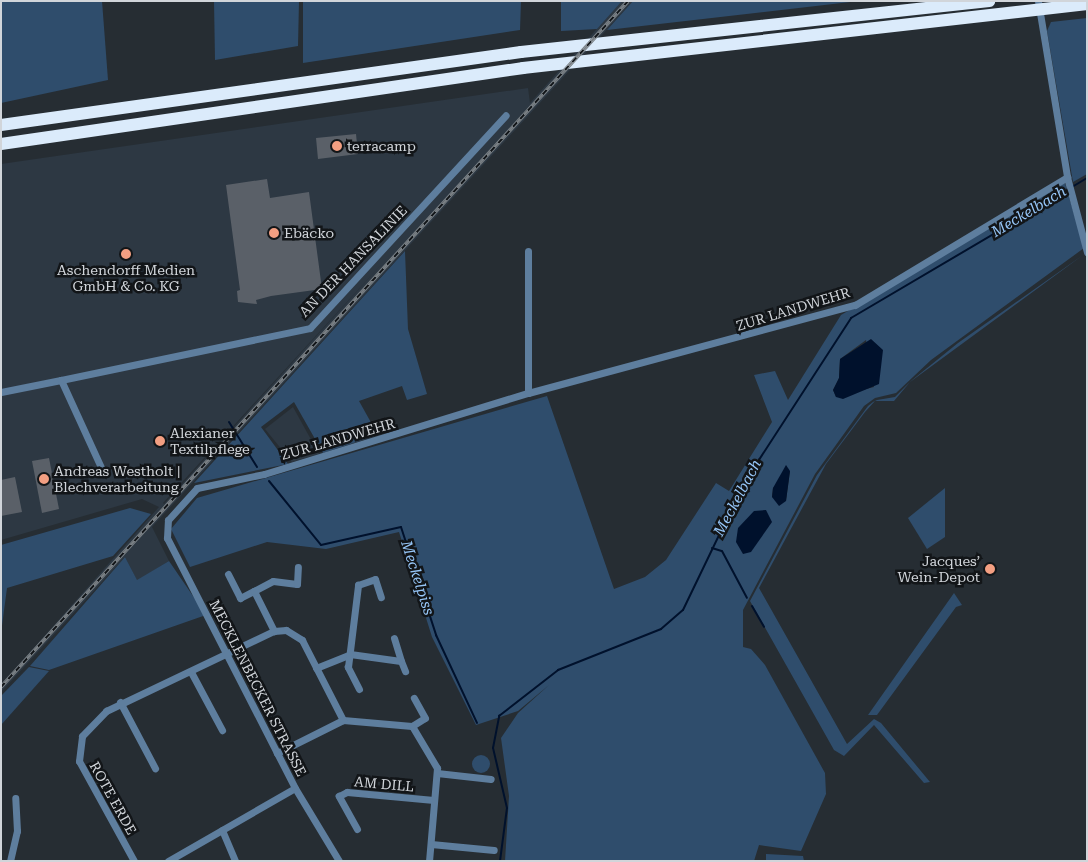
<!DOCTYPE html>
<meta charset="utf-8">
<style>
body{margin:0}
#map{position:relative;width:1088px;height:862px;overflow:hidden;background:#262d33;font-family:"Roboto Serif",serif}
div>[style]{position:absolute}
.built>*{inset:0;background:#2d3843}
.green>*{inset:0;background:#2f4d6c}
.round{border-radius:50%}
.water>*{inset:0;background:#00112c}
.stream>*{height:2px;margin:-1px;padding:0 1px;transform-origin:1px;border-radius:1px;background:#00112c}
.building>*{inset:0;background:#5a6068}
.minor>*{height:7px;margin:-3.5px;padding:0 3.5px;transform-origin:3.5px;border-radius:3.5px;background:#5e7e9e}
.motorway>*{height:12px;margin:-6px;padding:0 6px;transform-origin:6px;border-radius:6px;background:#dbebfb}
.rail>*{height:4px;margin-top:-2px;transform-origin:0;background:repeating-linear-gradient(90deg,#121518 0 5.5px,#7a8085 0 11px);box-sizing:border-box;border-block:1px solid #7a8085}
.dots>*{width:14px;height:14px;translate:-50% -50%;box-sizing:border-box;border:2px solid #121518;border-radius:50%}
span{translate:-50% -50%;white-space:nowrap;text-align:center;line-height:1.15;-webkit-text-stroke:5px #121518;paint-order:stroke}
.poi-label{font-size:14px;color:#d1d5da}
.left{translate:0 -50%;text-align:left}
.right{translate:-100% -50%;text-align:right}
.street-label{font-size:14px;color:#d1d5da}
.water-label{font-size:15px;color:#96c6f8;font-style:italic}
.frame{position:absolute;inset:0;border:2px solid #d1d5da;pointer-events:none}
</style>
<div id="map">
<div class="built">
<i style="clip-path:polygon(evenodd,622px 1px,633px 1px,152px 527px,169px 561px,137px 581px,125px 557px,1px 692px,1px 685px,159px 507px,142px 499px,1px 540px,1px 164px,528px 88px,530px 103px,622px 1px,388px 257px,164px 504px,163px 503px,388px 257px)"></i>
<i style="clip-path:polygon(293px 407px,319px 454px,292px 462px,265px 429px)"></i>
</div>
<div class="green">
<i style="clip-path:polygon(1px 1px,102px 1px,108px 80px,1px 103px)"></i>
<i style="clip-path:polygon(214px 1px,299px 1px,298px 46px,215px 60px)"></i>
<i style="clip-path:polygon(303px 1px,521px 1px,520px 30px,303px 63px)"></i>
<i style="clip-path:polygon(561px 1px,622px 1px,597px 29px,561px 31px)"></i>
<i style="clip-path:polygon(633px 1px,859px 1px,607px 30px)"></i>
<i style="clip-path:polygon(1087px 18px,1087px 174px,1073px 182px,1047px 31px,1051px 22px)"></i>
<i style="clip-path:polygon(evenodd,1065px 183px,1084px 248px,931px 360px,896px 393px,875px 398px,864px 406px,815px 474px,743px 610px,743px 647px,751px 649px,765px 665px,825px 773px,826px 794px,801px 851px,759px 845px,754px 861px,505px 861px,509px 796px,501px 738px,518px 713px,549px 685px,518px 711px,476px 725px,432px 637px,399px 532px,326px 549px,267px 542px,190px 567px,171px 529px,197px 498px,547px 396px,614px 589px,645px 577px,666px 560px,716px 483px,729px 491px,772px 422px,754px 375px,775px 371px,788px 400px,841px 315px,1065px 183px,866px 340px,874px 387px,836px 397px,833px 390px,839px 378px,840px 359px,866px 340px,1065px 183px,790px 471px,786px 501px,772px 497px,773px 488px,790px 471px)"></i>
<i style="clip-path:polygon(405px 251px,408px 329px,427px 394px,407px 400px,402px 386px,359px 401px,378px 435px,323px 453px,294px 402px,261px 427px,288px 464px,194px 483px)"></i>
<i style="clip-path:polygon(1083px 255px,1087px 270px,1083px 255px,910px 382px,894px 401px,875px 401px,865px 412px,826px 464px,759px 588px,847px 744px,874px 719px,881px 723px,930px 782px,924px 783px,874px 725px,844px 756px,834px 750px,750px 601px,817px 475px,868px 406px,873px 402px,877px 400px,895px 397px,911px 381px,958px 343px)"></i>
<i style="clip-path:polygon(945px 488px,945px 537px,927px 549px,908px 518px)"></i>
<i style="clip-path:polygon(130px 508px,151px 514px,113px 556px,7px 588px,1px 633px,1px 545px)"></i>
<i style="clip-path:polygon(125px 557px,137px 580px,169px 561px,206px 615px,49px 670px,30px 666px)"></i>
<i style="clip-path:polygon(954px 593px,962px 605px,956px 607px,877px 715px,868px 715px)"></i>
<i style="clip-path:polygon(29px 667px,49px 671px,1px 725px,1px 696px)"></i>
<i class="round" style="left:472px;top:755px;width:18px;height:18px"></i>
<i style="clip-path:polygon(766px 854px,803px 856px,804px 861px,766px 860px)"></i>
</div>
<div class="water">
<i style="clip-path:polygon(871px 339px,883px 350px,879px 384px,843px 399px,836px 397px,833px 390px,839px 378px,840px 359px)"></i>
<i style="clip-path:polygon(786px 465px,790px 471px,786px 501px,779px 506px,772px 497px,773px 488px)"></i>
<i style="clip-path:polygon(766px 510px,772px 522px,751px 552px,743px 554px,736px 542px,738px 528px,754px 511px)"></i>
</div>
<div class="stream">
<i style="left:1072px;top:187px;width:17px;rotate:-31deg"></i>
<i style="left:229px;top:422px;width:53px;rotate:58.1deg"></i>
<i style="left:269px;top:481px;width:82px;rotate:50.9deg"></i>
<i style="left:321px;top:545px;width:82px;rotate:-12.7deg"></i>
<i style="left:401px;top:527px;width:114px;rotate:72deg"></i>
<i style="left:436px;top:635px;width:97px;rotate:65deg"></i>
<i style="left:712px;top:548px;width:10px;rotate:17deg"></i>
<i style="left:722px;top:551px;width:53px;rotate:62deg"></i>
<i style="left:752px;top:606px;width:24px;rotate:60deg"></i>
<i style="left:500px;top:861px;width:53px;rotate:-82.5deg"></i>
<i style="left:507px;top:808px;width:62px;rotate:-103.1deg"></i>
<i style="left:493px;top:748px;width:33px;rotate:-79deg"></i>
<i style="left:499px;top:716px;width:75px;rotate:-37.9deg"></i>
<i style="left:558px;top:670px;width:111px;rotate:-21.7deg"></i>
<i style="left:661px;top:629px;width:29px;rotate:-41deg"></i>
<i style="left:683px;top:610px;width:141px;rotate:-64.3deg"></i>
<i style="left:744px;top:483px;width:197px;rotate:-57deg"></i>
<i style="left:851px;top:318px;width:252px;rotate:-30.5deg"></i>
</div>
<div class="building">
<i style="clip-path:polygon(356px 134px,358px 154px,318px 159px,316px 138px)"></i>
<i style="clip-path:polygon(267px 179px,270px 198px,309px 192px,322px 289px,271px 296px,256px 300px,257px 304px,238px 302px,237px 291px,240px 290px,226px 185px)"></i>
<i style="clip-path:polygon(49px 458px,59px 509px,42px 513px,32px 461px)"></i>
<i style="clip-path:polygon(15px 477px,22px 512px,1px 516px,1px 480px)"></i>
</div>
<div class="minor">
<i style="left:1038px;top:1px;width:178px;rotate:80.6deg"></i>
<i style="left:1067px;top:177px;width:78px;rotate:75.1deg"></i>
<i style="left:61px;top:380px;width:254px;rotate:-11.8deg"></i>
<i style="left:310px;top:328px;width:289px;rotate:-47.4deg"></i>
<i style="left:1px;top:392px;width:61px;rotate:-11.3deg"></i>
<i style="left:61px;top:380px;width:103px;rotate:65.4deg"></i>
<i style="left:528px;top:393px;width:142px;rotate:-90deg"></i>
<i style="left:228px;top:574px;width:27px;rotate:63deg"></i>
<i style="left:240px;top:598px;width:16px;rotate:-27deg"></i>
<i style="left:254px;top:591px;width:45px;rotate:63.4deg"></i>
<i style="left:254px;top:591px;width:21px;rotate:-28deg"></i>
<i style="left:273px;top:581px;width:24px;rotate:7deg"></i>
<i style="left:297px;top:584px;width:17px;rotate:-87deg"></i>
<i style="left:401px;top:661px;width:11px;rotate:68deg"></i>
<i style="left:316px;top:668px;width:37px;rotate:-22deg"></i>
<i style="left:350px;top:654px;width:51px;rotate:7.8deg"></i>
<i style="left:401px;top:661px;width:24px;rotate:-107deg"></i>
<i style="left:191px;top:672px;width:66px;rotate:61.9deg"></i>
<i style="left:359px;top:689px;width:25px;rotate:-117deg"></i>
<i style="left:348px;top:667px;width:83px;rotate:-83deg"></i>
<i style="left:358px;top:585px;width:18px;rotate:-19deg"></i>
<i style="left:375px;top:579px;width:19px;rotate:72deg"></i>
<i style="left:120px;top:702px;width:75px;rotate:62.1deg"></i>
<i style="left:343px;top:720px;width:69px;rotate:5deg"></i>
<i style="left:412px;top:726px;width:49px;rotate:59.2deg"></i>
<i style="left:437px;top:768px;width:93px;rotate:94.9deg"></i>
<i style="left:412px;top:726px;width:15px;rotate:-32deg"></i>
<i style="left:425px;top:718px;width:23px;rotate:-119deg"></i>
<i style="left:437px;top:773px;width:54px;rotate:6.3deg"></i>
<i style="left:357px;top:829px;width:38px;rotate:-119deg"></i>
<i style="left:339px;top:796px;width:9px;rotate:-27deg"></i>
<i style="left:347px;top:792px;width:87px;rotate:5.3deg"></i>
<i style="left:222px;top:830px;width:34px;rotate:67deg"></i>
<i style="left:431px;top:844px;width:63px;rotate:5.4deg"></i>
<i style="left:10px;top:861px;width:31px;rotate:-77deg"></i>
<i style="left:17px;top:831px;width:33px;rotate:-93deg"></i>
<i style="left:134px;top:861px;width:114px;rotate:-118.8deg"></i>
<i style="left:79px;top:761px;width:25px;rotate:-83deg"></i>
<i style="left:82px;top:736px;width:35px;rotate:-46deg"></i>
<i style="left:106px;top:711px;width:186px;rotate:-25.5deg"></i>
<i style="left:274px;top:631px;width:12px;rotate:-5deg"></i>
<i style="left:286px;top:630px;width:19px;rotate:32deg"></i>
<i style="left:302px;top:640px;width:90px;rotate:62.9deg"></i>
<i style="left:343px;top:720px;width:74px;rotate:153.4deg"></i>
<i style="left:168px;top:861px;width:146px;rotate:-29.9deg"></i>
<i style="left:339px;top:861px;width:85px;rotate:-121.1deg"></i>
<i style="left:295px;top:788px;width:281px;rotate:-117.1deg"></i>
<i style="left:167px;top:538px;width:18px;rotate:-87deg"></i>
<i style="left:168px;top:520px;width:43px;rotate:-47.8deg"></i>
<i style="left:197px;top:488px;width:68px;rotate:-11.8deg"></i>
<i style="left:264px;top:474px;width:276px;rotate:-17.1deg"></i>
<i style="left:528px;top:393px;width:339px;rotate:-15.1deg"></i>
<i style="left:855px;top:305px;width:248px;rotate:-31.1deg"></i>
</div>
<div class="motorway">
<i style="left:1px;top:125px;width:525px;rotate:-7.99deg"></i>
<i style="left:521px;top:52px;width:471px;rotate:-6.2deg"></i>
<i style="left:1px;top:144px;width:528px;rotate:-8.28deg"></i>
<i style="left:523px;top:68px;width:568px;rotate:-6.47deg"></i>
</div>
<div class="rail">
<i style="left:1px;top:687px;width:929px;rotate:-47.57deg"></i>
</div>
<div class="dots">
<i style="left:337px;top:146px;background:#f39f82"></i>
<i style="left:274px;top:233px;background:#f39f82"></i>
<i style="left:126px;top:254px;background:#f39f82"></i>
<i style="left:160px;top:441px;background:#f39f82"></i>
<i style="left:44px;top:479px;background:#f39f82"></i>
<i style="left:990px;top:569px;background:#f39f82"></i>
</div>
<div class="poi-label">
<span class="left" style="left:347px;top:146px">terracamp</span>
<span class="left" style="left:284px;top:233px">Ebäcko</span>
<span style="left:126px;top:278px">Aschendorff Medien<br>GmbH &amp; Co. KG</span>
<span class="left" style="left:170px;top:441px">Alexianer<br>Textilpflege</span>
<span class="left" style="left:54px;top:479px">Andreas Westholt |<br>Blechverarbeitung</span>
<span class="right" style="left:980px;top:569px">Jacques’<br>Wein-Depot</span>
</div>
<div class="street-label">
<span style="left:353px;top:261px;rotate:-46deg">AN DER HANSALINIE</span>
<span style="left:793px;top:309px;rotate:-17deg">ZUR LANDWEHR</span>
<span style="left:338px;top:439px;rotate:-16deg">ZUR LANDWEHR</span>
<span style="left:258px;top:688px;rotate:63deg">MECKLENBECKER STRASSE</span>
<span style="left:384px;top:784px;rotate:5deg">AM DILL</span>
<span style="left:113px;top:798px;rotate:61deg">ROTE ERDE</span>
</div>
<div class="water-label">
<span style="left:1029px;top:212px;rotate:-31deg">Meckelbach</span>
<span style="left:738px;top:498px;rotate:-62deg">Meckelbach</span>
<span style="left:417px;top:578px;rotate:72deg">Meckelpiss</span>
</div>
<div class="frame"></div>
</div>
